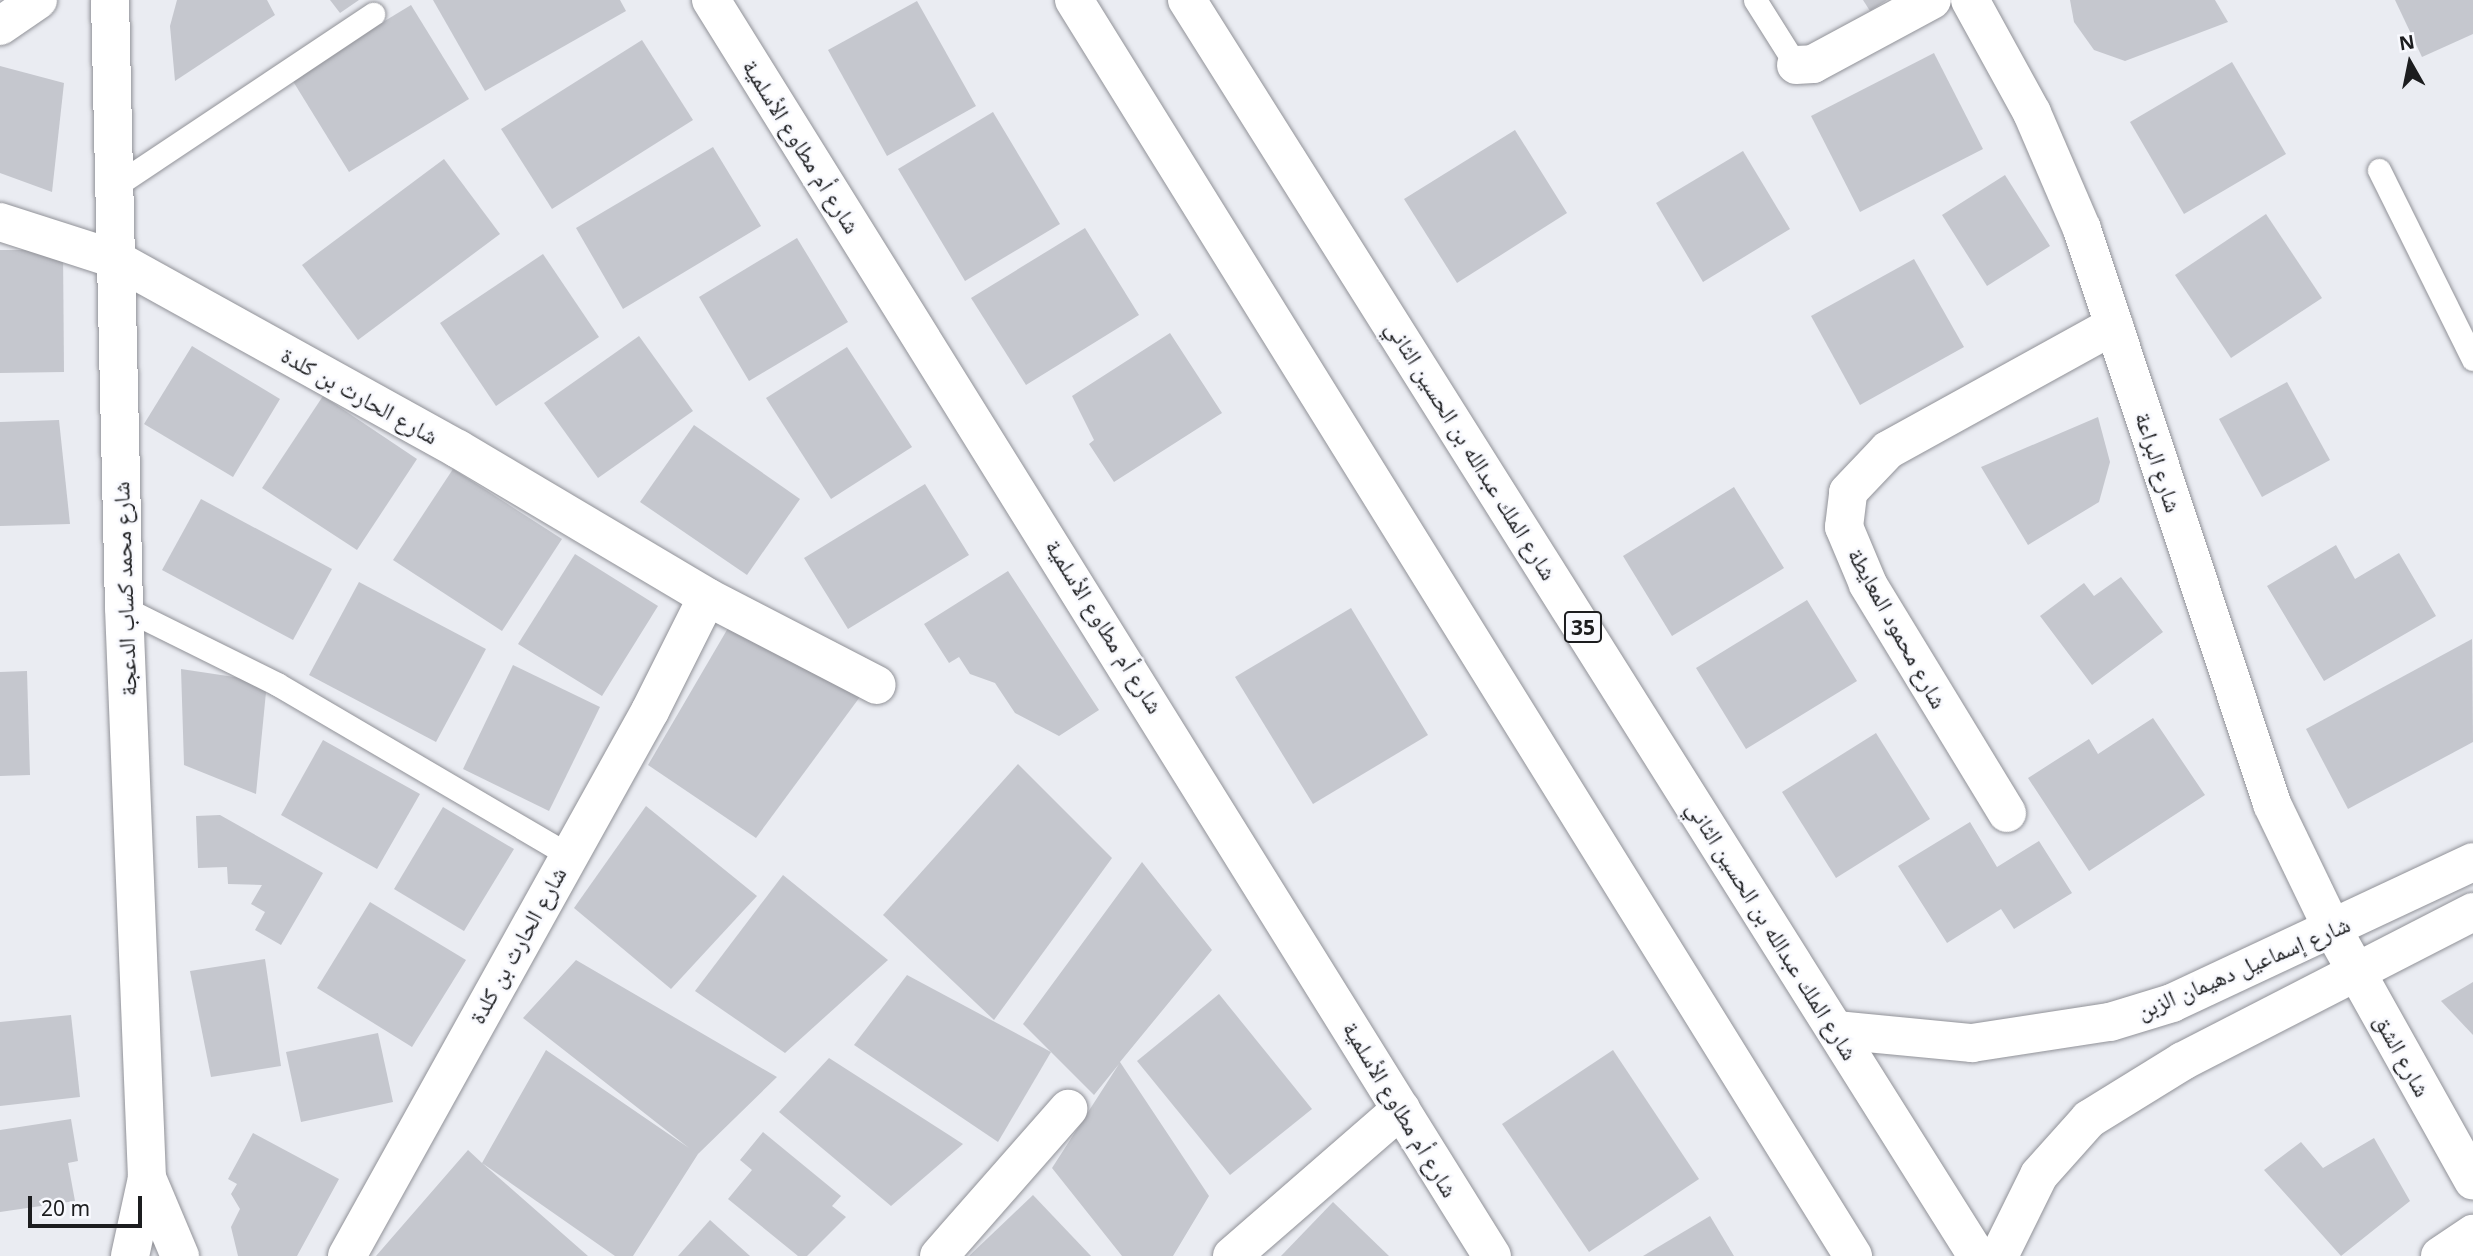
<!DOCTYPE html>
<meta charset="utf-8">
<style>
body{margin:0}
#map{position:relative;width:2473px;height:1256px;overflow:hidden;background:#eaecf2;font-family:"Noto Sans","Noto Naskh Arabic",sans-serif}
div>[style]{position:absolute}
.building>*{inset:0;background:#c5c7ce}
.roads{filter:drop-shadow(0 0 2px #919298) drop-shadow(0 0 2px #919298)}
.service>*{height:23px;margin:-11.5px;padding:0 11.5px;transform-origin:11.5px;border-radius:11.5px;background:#fff}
.minor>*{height:38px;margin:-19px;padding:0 19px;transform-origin:19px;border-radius:19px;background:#fff}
.tertiary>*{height:38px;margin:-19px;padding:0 19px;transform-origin:19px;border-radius:19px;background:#fff}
.trunk>*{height:38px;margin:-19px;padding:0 19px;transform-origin:19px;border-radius:19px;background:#fff}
span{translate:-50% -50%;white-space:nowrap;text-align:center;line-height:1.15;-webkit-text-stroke:5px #f8f9fe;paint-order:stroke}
.shield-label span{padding:2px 5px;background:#f8f9fe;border:2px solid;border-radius:5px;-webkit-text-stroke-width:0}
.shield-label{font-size:21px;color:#1c1d1f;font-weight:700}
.street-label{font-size:23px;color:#1c1d1f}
.north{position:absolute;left:2375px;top:28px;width:70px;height:70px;-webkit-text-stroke:5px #f8f9fe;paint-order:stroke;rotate:351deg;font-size:19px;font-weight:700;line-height:28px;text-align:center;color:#1c1d1f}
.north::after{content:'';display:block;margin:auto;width:24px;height:32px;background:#1c1d1f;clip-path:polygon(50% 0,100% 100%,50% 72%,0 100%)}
.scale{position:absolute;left:28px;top:1196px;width:114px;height:32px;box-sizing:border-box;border:4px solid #1c1d1f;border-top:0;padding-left:9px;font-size:21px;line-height:24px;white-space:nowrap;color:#1c1d1f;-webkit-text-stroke:5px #f8f9fe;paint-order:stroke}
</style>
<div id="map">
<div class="building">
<i style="clip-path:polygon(177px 0,267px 0,275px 15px,175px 81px,170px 26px)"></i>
<i style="clip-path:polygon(330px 0,359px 0,340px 13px)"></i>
<i style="clip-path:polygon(433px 0,620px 0,626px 11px,485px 91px)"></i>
<i style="clip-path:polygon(1863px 0,1887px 0,1870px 11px)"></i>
<i style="clip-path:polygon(2070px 0,2215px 0,2228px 22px,2125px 61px,2094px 50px,2074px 22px)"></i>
<i style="clip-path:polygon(2395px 0,2473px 0,2473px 34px,2422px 57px)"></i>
<i style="clip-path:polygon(917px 1px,976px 106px,887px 156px,828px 50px)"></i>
<i style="clip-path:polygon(411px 5px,469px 99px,349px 172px,291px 78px)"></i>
<i style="clip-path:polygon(642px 40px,693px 120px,552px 209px,501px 129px)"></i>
<i style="clip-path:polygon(1934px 53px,1983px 149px,1860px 212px,1811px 116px)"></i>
<i style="clip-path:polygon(2232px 62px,2286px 154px,2184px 214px,2130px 122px)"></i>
<i style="clip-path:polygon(0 66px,64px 83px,52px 192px,0 173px)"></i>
<i style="clip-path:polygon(993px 112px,1060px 224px,965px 281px,898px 169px)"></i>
<i style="clip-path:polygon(1515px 130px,1567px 213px,1457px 283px,1404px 199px)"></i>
<i style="clip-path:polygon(713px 147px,761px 226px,623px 309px,576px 228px)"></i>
<i style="clip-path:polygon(1743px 151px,1790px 229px,1703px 282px,1656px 203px)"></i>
<i style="clip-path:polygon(444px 159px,500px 234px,358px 340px,302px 265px)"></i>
<i style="clip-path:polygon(2005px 175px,2050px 246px,1987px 286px,1942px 215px)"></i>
<i style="clip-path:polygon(2266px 214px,2322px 298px,2231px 358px,2175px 275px)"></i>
<i style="clip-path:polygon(1085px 228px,1139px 315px,1026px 385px,971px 298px)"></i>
<i style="clip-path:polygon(797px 238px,848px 322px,749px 381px,699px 297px)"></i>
<i style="clip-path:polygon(0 250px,63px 250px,64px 372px,0 373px)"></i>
<i style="clip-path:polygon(543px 254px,599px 337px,496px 406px,440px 323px)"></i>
<i style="clip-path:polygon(1914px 259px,1964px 347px,1860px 405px,1811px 316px)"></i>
<i style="clip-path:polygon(1170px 333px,1222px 413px,1114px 482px,1089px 444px,1094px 440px,1072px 396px)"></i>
<i style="clip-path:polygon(639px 336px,693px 411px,598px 478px,544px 403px)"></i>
<i style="clip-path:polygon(192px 346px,280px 399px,233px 477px,144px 424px)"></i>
<i style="clip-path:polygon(847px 347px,912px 447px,831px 499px,766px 398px)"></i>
<i style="clip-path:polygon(2287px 382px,2330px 460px,2262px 497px,2219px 419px)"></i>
<i style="clip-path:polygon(323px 396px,417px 459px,357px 550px,262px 488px)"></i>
<i style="clip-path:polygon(2098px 417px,2110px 462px,2099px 502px,2028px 545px,1981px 467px)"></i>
<i style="clip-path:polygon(59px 420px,70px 524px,0 526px,0 422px)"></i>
<i style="clip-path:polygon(694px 425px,800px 499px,747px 575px,640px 502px)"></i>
<i style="clip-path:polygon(453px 469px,562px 539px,502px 631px,393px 560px)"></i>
<i style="clip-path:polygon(925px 484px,969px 555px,848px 629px,804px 558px)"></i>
<i style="clip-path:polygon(1734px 487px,1784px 568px,1672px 636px,1623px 556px)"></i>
<i style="clip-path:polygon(201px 499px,332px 569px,293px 640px,162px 570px)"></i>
<i style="clip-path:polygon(2336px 545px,2355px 579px,2399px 553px,2436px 616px,2324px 681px,2267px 586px)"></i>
<i style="clip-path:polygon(575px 554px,658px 606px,602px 696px,518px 644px)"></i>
<i style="clip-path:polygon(1008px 571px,1099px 710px,1059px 736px,1015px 713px,995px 683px,970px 674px,959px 657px,949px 663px,924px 624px)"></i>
<i style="clip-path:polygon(2121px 577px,2163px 632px,2092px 685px,2040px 616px,2084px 583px,2094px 596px)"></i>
<i style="clip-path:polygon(359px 582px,486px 649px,436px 742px,309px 675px)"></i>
<i style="clip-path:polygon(1807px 600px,1857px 681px,1746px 749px,1696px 668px)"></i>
<i style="clip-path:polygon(1351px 608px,1428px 735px,1313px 804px,1235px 677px)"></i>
<i style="clip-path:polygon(731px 623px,865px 690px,756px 838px,648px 765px)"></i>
<i style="clip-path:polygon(2472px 639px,2473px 742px,2348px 809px,2306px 729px)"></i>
<i style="clip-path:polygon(513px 665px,600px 707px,549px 811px,463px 769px)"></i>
<i style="clip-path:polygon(181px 669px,267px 682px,256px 794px,184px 765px)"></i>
<i style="clip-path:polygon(27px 671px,30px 775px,0 776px,0 672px)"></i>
<i style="clip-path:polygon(2153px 718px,2205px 795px,2089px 871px,2028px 778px,2089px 739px,2098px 754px)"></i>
<i style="clip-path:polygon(1876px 733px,1930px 819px,1836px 878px,1782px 792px)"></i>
<i style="clip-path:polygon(323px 740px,420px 794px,377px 869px,281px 815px)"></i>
<i style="clip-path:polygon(1018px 764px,1112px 858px,994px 1020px,883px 915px)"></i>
<i style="clip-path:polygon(646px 806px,757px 896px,671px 989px,574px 908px)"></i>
<i style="clip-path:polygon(443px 807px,514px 849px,464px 931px,394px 889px)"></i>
<i style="clip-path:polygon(220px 815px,323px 873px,281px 945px,255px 930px,265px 912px,251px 904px,262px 885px,228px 884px,227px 867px,198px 868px,196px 816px)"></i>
<i style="clip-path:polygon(1970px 822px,1997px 867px,2039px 841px,2072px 893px,2014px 929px,2001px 909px,1947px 943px,1898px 866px)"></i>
<i style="clip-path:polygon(1142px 862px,1212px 950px,1120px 1062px,1209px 1196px,1173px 1256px,1122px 1256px,1052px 1168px,1119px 1064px,1094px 1095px,1023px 1024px)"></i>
<i style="clip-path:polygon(783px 875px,888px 960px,785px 1053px,695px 991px)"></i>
<i style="clip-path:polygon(370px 902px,466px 960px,412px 1047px,317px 988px)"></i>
<i style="clip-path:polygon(265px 959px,281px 1066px,211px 1077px,190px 971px)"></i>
<i style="clip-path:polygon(576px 960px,777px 1077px,698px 1154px,633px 1256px,615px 1256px,482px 1163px,588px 1256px,376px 1256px,468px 1150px,482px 1163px,546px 1050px,689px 1148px,523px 1018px)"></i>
<i style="clip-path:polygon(907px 975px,1051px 1052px,998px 1142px,854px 1045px)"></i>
<i style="clip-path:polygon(2473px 982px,2473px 1035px,2441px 1001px)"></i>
<i style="clip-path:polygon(1219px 994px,1312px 1109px,1230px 1175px,1137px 1061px)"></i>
<i style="clip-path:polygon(71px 1015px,80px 1097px,0 1106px,0 1022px)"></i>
<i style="clip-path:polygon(378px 1033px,393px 1102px,301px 1122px,286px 1052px)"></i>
<i style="clip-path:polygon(1613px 1050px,1699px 1179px,1589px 1252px,1502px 1124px)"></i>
<i style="clip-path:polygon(829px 1058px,963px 1144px,891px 1206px,779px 1112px)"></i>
<i style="clip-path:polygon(71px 1119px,78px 1161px,68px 1163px,75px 1201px,0 1212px,0 1130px)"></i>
<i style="clip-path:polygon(763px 1132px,841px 1196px,832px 1206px,846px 1217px,807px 1256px,798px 1256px,728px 1199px,752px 1170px,740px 1160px)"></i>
<i style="clip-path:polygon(253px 1133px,339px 1179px,297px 1256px,238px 1256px,231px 1227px,240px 1209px,231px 1194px,237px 1184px,228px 1179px)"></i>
<i style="clip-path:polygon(2374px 1138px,2410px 1201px,2341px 1256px,2264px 1170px,2301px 1142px,2323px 1168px)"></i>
<i style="clip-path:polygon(1033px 1195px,1091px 1256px,969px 1256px)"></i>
<i style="clip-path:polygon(1333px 1202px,1389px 1256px,1281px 1256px)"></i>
<i style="clip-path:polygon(1710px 1216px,1734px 1256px,1643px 1256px)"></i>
<i style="clip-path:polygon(710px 1220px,750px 1256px,678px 1256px)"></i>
</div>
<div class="roads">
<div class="service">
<i style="left:1755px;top:0;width:77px;rotate:57.8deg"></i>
<i style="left:2379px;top:170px;width:211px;rotate:63.6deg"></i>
<i style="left:112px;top:188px;width:314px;rotate:-33.7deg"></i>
<i style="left:124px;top:608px;width:171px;rotate:26.4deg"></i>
<i style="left:277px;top:684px;width:336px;rotate:30.4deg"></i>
</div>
<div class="minor">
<i style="left:110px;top:0;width:608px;rotate:88.68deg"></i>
<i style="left:124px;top:608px;width:570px;rotate:87.69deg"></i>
<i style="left:147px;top:1178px;width:80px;rotate:102.3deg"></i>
<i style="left:711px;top:0;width:1479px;rotate:58.13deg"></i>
<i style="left:1970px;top:0;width:129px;rotate:61.2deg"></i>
<i style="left:2032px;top:113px;width:126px;rotate:66.7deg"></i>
<i style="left:2082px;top:229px;width:606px;rotate:71.71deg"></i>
<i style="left:2272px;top:804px;width:140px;rotate:64.2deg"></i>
<i style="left:2333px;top:930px;width:287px;rotate:60.8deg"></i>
<i style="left:0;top:26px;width:46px;rotate:-34.4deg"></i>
<i style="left:1796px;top:65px;width:17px;rotate:-3deg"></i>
<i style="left:1813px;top:64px;width:135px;rotate:-28.3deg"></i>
<i style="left:0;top:222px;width:121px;rotate:17.8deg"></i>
<i style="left:115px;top:259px;width:392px;rotate:29deg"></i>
<i style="left:458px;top:449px;width:290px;rotate:30.7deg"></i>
<i style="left:707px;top:597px;width:191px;rotate:27.4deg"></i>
<i style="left:2007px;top:813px;width:268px;rotate:-121.3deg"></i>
<i style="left:1868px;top:584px;width:62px;rotate:-112.8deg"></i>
<i style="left:1844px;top:527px;width:35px;rotate:-83deg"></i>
<i style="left:1848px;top:492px;width:58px;rotate:-46.4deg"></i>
<i style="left:1888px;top:450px;width:258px;rotate:-28.9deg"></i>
<i style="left:147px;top:1178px;width:85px;rotate:67.1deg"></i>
<i style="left:347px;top:1256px;width:624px;rotate:-60.93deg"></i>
<i style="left:650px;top:711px;width:127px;rotate:-63.4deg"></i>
<i style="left:939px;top:1256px;width:196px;rotate:-48.7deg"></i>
<i style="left:1232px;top:1256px;width:224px;rotate:-41deg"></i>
<i style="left:2440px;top:1256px;width:40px;rotate:-34deg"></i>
</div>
<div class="tertiary">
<i style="left:1836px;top:1030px;width:137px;rotate:5.5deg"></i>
<i style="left:1972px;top:1043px;width:140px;rotate:-8.7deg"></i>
<i style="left:2110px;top:1022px;width:65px;rotate:-17deg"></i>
<i style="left:2172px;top:1003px;width:332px;rotate:-25.1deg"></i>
<i style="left:1999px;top:1256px;width:90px;rotate:-63.7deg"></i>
<i style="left:2039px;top:1175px;width:75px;rotate:-48.2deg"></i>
<i style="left:2089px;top:1119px;width:110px;rotate:-31.7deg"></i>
<i style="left:2183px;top:1061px;width:326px;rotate:-27.2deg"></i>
</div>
<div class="trunk">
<i style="left:1074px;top:0;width:1478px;rotate:58.19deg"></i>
<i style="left:1187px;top:0;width:1484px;rotate:57.83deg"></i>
</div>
</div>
<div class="shield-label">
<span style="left:1583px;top:627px">35</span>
</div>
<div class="street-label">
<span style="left:802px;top:146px;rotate:58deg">شارع أم مطاوع الأسلمية</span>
<span style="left:360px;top:395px;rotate:29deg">شارع الحارث بن كلدة</span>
<span style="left:1472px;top:450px;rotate:58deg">شارع الملك عبدالله بن الحسين الثاني</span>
<span style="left:2159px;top:462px;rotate:72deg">شارع البراعة</span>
<span style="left:124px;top:589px;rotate:-92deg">شارع محمد كساب الدعجة</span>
<span style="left:1105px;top:626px;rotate:58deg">شارع أم مطاوع الأسلمية</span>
<span style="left:1898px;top:628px;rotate:61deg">شارع محمود المعايطة</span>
<span style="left:1773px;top:930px;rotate:58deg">شارع الملك عبدالله بن الحسين الثاني</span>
<span style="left:517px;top:945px;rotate:-61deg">شارع الحارث بن كلدة</span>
<span style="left:2243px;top:967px;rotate:-23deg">شارع إسماعيل دهيمان الزبن</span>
<span style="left:2403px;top:1055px;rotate:61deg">شارع الشق</span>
<span style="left:1401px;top:1109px;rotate:59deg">شارع أم مطاوع الأسلمية</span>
</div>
<div class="north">N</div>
<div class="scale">20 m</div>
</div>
